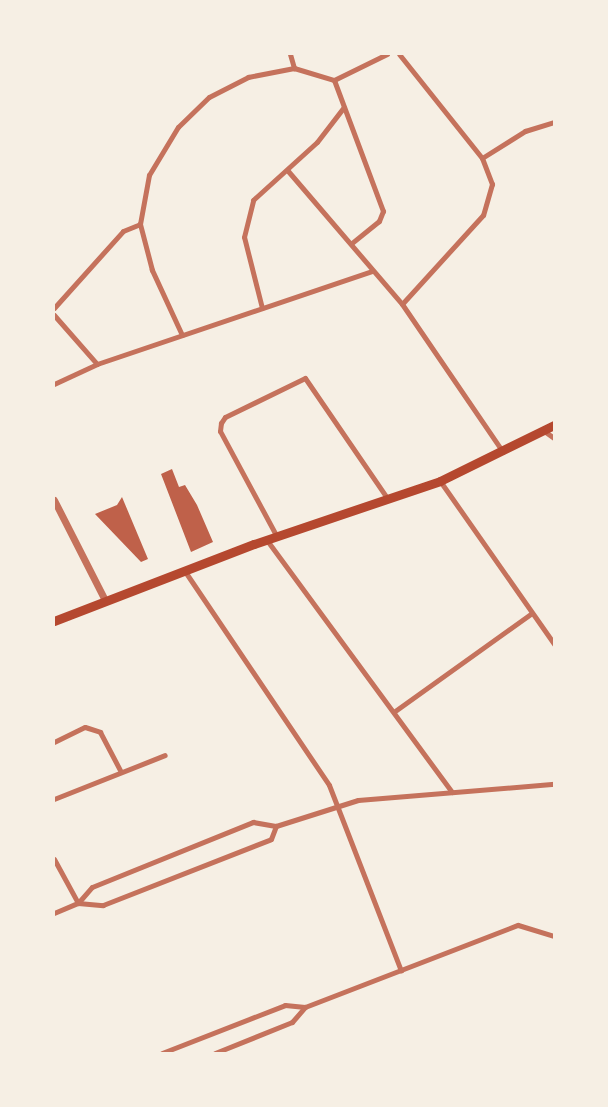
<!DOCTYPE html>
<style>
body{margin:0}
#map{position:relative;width:608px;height:1107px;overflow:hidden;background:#f6efe4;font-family:Lato,sans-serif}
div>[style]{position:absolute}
.building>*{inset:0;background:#bf614a}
.minor>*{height:5px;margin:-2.5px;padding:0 2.5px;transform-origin:2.5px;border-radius:2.5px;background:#c5725c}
.tertiary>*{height:7px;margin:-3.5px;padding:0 3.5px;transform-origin:3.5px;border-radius:3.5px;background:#c5725c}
.primary>*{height:9px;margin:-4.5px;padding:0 4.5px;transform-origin:4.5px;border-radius:4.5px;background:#b5482f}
span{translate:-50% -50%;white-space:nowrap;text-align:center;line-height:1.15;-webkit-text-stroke:4px #f6efe4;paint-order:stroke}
.frame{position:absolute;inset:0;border:55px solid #f6efe4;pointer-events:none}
</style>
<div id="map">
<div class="building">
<i style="clip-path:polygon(172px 469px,179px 487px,185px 485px,197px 505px,213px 542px,191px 552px,161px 474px)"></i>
<i style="clip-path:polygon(122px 497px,148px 559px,141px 562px,95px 514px,117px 505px)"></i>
</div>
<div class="minor">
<i style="left:290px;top:54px;width:15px;rotate:74deg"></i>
<i style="left:399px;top:54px;width:133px;rotate:51.4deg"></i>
<i style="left:482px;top:158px;width:28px;rotate:69deg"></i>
<i style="left:492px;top:184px;width:32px;rotate:106deg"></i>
<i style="left:483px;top:215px;width:120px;rotate:132.3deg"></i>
<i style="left:402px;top:304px;width:179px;rotate:55.7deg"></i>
<i style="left:334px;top:80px;width:140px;rotate:69.5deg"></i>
<i style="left:383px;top:211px;width:11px;rotate:112deg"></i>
<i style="left:379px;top:221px;width:36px;rotate:141deg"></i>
<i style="left:334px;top:80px;width:59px;rotate:-26.1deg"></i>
<i style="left:482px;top:158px;width:51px;rotate:-32.1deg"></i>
<i style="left:525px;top:131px;width:30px;rotate:-17deg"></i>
<i style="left:288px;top:171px;width:175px;rotate:49.4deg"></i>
<i style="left:54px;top:308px;width:103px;rotate:-48.1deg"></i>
<i style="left:123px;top:231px;width:18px;rotate:-22deg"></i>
<i style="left:262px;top:308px;width:73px;rotate:-104.2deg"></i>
<i style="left:244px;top:237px;width:38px;rotate:-76deg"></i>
<i style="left:253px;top:200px;width:86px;rotate:-42.2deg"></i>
<i style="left:317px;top:142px;width:44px;rotate:-52.4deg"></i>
<i style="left:54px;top:315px;width:65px;rotate:48.7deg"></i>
<i style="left:182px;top:335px;width:72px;rotate:-114.8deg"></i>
<i style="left:152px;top:270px;width:48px;rotate:-104.6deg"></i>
<i style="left:140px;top:224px;width:50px;rotate:-79.6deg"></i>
<i style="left:149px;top:175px;width:56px;rotate:-58.9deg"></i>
<i style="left:178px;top:127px;width:43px;rotate:-44.1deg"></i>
<i style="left:209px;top:97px;width:44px;rotate:-27.1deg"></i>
<i style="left:248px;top:77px;width:47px;rotate:-11.1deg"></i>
<i style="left:294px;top:68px;width:42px;rotate:16.7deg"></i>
<i style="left:54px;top:384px;width:47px;rotate:-24.9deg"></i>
<i style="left:97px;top:364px;width:290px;rotate:-18.7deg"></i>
<i style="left:544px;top:431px;width:12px;rotate:35deg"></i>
<i style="left:440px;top:481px;width:199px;rotate:55deg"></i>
<i style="left:276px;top:535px;width:118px;rotate:-118.3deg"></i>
<i style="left:220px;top:431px;width:8px;rotate:-83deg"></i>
<i style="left:221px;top:423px;width:7px;rotate:-56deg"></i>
<i style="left:225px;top:417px;width:89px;rotate:-26deg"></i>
<i style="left:305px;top:378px;width:147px;rotate:55.6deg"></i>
<i style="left:266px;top:539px;width:314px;rotate:53.7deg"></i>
<i style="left:184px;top:570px;width:259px;rotate:56deg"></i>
<i style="left:329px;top:785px;width:199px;rotate:68.8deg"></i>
<i style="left:395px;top:711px;width:168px;rotate:-35.6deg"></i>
<i style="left:54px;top:742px;width:34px;rotate:-26deg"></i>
<i style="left:85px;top:727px;width:16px;rotate:18deg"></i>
<i style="left:100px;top:732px;width:45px;rotate:62.3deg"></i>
<i style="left:54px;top:799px;width:119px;rotate:-21.6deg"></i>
<i style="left:54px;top:859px;width:50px;rotate:61.4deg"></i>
<i style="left:78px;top:903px;width:25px;rotate:5deg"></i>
<i style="left:103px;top:905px;width:180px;rotate:-21.4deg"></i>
<i style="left:271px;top:839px;width:14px;rotate:-69deg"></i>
<i style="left:54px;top:913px;width:26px;rotate:-23deg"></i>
<i style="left:78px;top:903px;width:21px;rotate:-49deg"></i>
<i style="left:92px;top:887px;width:174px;rotate:-22deg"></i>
<i style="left:253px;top:822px;width:23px;rotate:10deg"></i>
<i style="left:276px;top:826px;width:86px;rotate:-17.6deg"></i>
<i style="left:358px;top:800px;width:197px;rotate:-4.7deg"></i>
<i style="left:162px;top:1053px;width:132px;rotate:-21.3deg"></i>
<i style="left:285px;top:1005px;width:20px;rotate:6deg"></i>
<i style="left:305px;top:1007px;width:228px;rotate:-21.1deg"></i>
<i style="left:518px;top:925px;width:38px;rotate:17deg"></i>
<i style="left:215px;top:1053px;width:83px;rotate:-21.9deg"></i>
<i style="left:292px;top:1022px;width:20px;rotate:-49deg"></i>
</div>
<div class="tertiary">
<i style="left:54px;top:500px;width:112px;rotate:63deg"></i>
</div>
<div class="primary">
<i style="left:54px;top:621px;width:214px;rotate:-21.1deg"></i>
<i style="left:254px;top:544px;width:196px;rotate:-18.7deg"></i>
<i style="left:440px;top:481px;width:127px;rotate:-26.2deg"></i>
</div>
<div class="frame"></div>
</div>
